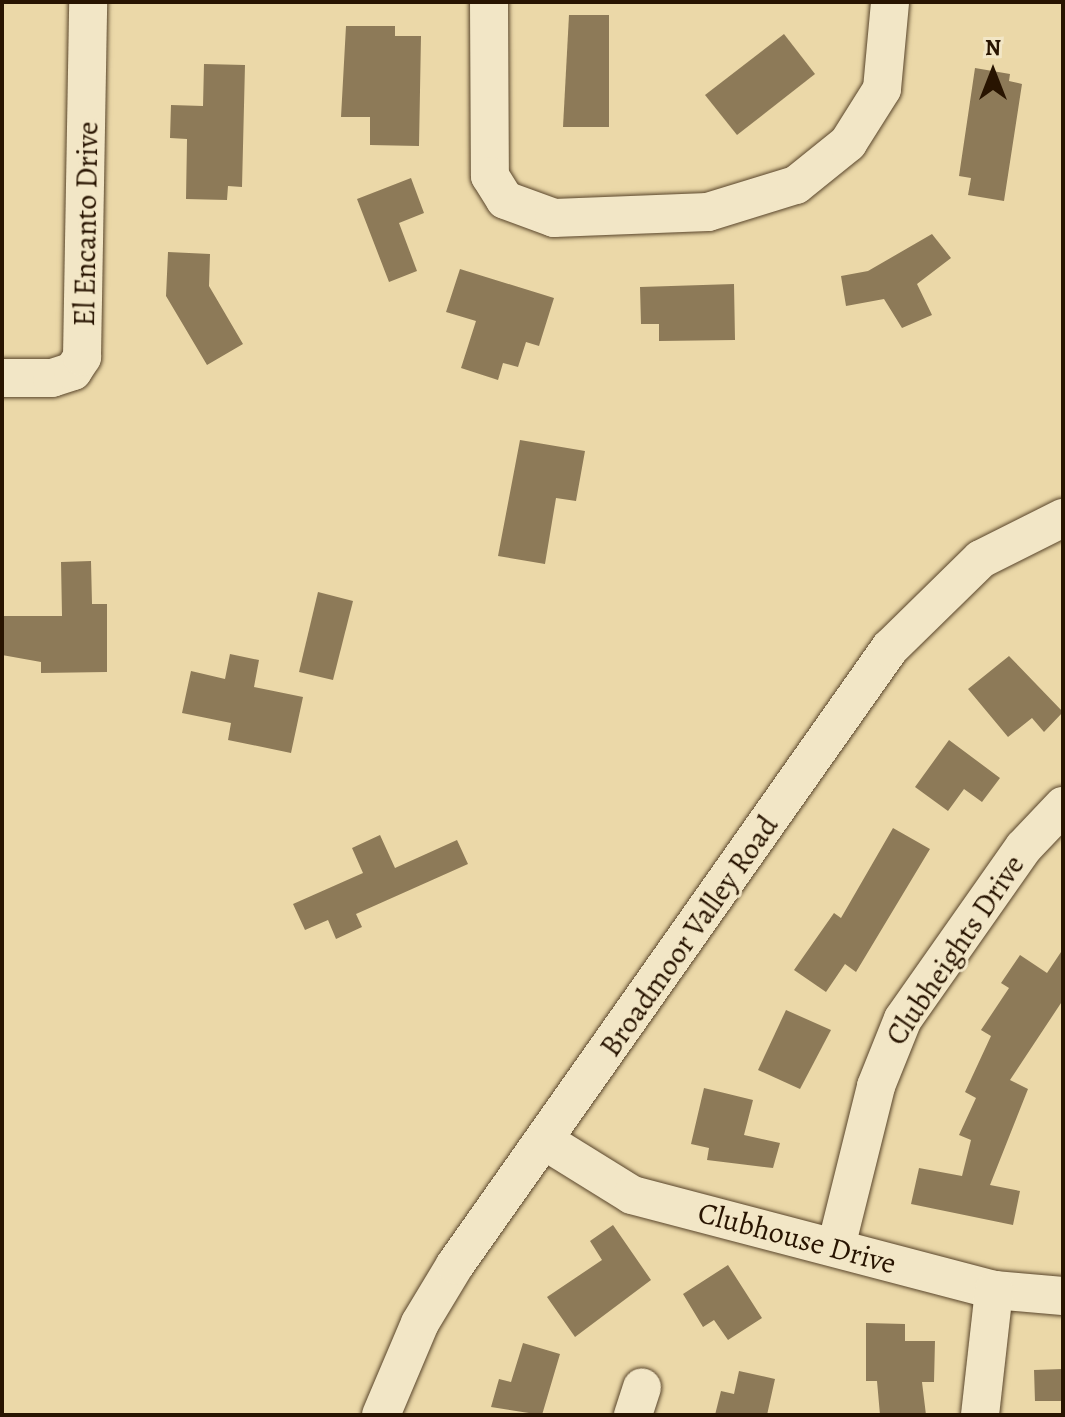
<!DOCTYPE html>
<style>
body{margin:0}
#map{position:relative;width:1065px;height:1417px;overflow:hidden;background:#ebd8a8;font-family:Alegreya,serif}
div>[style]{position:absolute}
.building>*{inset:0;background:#8d7a58}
.roads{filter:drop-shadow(0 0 2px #59452b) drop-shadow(0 0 2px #59452b)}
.minor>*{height:38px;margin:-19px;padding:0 19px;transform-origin:19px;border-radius:19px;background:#f2e6c6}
span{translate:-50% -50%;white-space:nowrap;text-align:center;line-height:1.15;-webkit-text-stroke:6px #f2e6c6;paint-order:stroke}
.street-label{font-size:30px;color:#281401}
.frame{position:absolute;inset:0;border:4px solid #281401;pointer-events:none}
.north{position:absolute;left:953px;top:32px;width:80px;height:80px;-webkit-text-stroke:6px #f2e6c6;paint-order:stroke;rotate:0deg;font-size:22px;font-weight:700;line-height:32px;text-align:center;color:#281401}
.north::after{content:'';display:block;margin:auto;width:28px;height:36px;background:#281401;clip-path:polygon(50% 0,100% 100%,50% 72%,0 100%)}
</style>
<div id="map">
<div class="building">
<i style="clip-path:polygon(569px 15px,609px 15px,609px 127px,563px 127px)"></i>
<i style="clip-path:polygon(346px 26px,395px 26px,395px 36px,421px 36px,419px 146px,370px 145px,370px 117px,341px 117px)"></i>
<i style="clip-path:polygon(784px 34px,815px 74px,737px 135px,705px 95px)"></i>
<i style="clip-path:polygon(204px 64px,245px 65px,242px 187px,228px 186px,227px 200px,186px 199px,187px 139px,170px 138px,171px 105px,203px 106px)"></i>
<i style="clip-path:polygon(975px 68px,1010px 74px,1009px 81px,1022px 84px,1004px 201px,968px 195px,971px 178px,959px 176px)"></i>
<i style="clip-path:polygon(411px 178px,424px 213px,399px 223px,417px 271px,389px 282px,357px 199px)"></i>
<i style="clip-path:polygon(932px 234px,951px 258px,917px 284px,932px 315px,902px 328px,884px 299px,846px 306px,841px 276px,868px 271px)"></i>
<i style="clip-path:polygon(168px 252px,210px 254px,209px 286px,243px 344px,207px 365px,166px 296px)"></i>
<i style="clip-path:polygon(460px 269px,554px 298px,539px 346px,526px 342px,518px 367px,503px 363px,498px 380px,461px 368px,476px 321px,446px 312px)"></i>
<i style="clip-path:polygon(734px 284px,735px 340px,659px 341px,659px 324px,641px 324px,640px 287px)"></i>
<i style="clip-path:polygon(520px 440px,585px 451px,576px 501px,556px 498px,545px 564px,498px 556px)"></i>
<i style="clip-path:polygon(91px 561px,92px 604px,107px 604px,107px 672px,41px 673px,41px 662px,2px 655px,2px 616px,62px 616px,61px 562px)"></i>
<i style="clip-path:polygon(318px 592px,353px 601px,333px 680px,299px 672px)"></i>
<i style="clip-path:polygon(230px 654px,259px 660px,254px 687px,303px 697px,291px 753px,228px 740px,231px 723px,182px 713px,191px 671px,225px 679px)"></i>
<i style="clip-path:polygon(1009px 656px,1063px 712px,1044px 732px,1032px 718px,1008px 737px,968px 689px)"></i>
<i style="clip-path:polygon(949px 740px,1000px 778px,982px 802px,964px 789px,948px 811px,915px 787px)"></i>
<i style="clip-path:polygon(893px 828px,930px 849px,856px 972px,845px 964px,826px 992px,794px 970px,834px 913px,841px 918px)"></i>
<i style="clip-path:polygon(380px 835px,395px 868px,457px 840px,468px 864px,356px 914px,362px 927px,336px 939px,328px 920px,305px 930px,293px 904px,363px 873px,352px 848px)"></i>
<i style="clip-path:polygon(1063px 949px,1063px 1000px,1010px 1080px,1028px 1089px,990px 1185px,1020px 1191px,1013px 1225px,911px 1204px,919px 1168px,962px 1176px,971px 1140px,959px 1135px,976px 1098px,965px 1092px,991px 1036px,981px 1030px,1009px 988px,1001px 983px,1020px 955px,1047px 973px)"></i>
<i style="clip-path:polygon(786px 1010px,831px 1030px,800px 1089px,758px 1070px)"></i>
<i style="clip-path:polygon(704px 1088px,753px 1100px,744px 1135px,780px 1143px,773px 1168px,707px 1160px,709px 1148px,691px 1144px)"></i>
<i style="clip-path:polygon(613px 1225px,651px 1280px,575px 1337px,547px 1297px,602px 1260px,590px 1241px)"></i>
<i style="clip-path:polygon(728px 1265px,762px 1318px,728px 1340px,714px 1320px,703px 1327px,683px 1294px)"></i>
<i style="clip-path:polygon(866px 1323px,905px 1324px,905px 1341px,935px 1341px,934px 1382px,922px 1382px,926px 1415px,880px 1415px,877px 1381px,866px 1381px)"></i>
<i style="clip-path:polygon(523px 1343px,560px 1354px,542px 1415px,491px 1407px,499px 1379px,511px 1382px)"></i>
<i style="clip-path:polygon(1063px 1369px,1063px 1401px,1035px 1401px,1034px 1370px)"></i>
<i style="clip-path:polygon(739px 1371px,775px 1379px,767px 1415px,715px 1415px,721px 1391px,734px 1394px)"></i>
</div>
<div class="roads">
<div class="minor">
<i style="left:489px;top:2px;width:174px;rotate:89.7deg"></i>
<i style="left:490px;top:176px;width:28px;rotate:58deg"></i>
<i style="left:505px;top:200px;width:52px;rotate:20.2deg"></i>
<i style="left:554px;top:218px;width:154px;rotate:-2.2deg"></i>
<i style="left:708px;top:212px;width:92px;rotate:-17.1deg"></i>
<i style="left:796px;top:185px;width:67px;rotate:-38.9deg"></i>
<i style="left:848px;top:143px;width:64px;rotate:-57.8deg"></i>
<i style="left:882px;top:89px;width:87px;rotate:-84.7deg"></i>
<i style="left:2px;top:378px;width:50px"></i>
<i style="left:52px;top:378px;width:22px;rotate:-18deg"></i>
<i style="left:73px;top:371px;width:17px;rotate:-57deg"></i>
<i style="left:82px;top:357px;width:355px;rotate:-89deg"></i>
<i style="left:545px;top:1141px;width:102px;rotate:31.8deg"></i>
<i style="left:632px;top:1195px;width:374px;rotate:14.7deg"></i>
<i style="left:994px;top:1290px;width:69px;rotate:5deg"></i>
<i style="left:836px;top:1247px;width:166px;rotate:-76deg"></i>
<i style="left:876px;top:1086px;width:72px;rotate:-68.1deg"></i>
<i style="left:903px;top:1019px;width:210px;rotate:-54.9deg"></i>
<i style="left:1024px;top:847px;width:57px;rotate:-46.4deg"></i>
<i style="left:381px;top:1415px;width:100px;rotate:-67deg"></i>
<i style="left:420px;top:1323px;width:68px;rotate:-58.9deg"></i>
<i style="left:455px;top:1265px;width:755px;rotate:-54.82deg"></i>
<i style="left:890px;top:648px;width:127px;rotate:-44.4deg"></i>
<i style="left:981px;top:559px;width:92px;rotate:-26.6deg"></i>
<i style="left:633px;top:1415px;width:29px;rotate:-72deg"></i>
<i style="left:980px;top:1415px;width:126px;rotate:-83.6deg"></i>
</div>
</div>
<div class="street-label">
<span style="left:86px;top:224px;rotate:-89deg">El Encanto Drive</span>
<span style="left:689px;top:936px;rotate:-55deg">Broadmoor Valley Road</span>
<span style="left:955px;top:950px;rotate:-56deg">Clubheights Drive</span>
<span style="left:797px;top:1238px;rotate:15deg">Clubhouse Drive</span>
</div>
<div class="frame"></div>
<div class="north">N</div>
</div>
